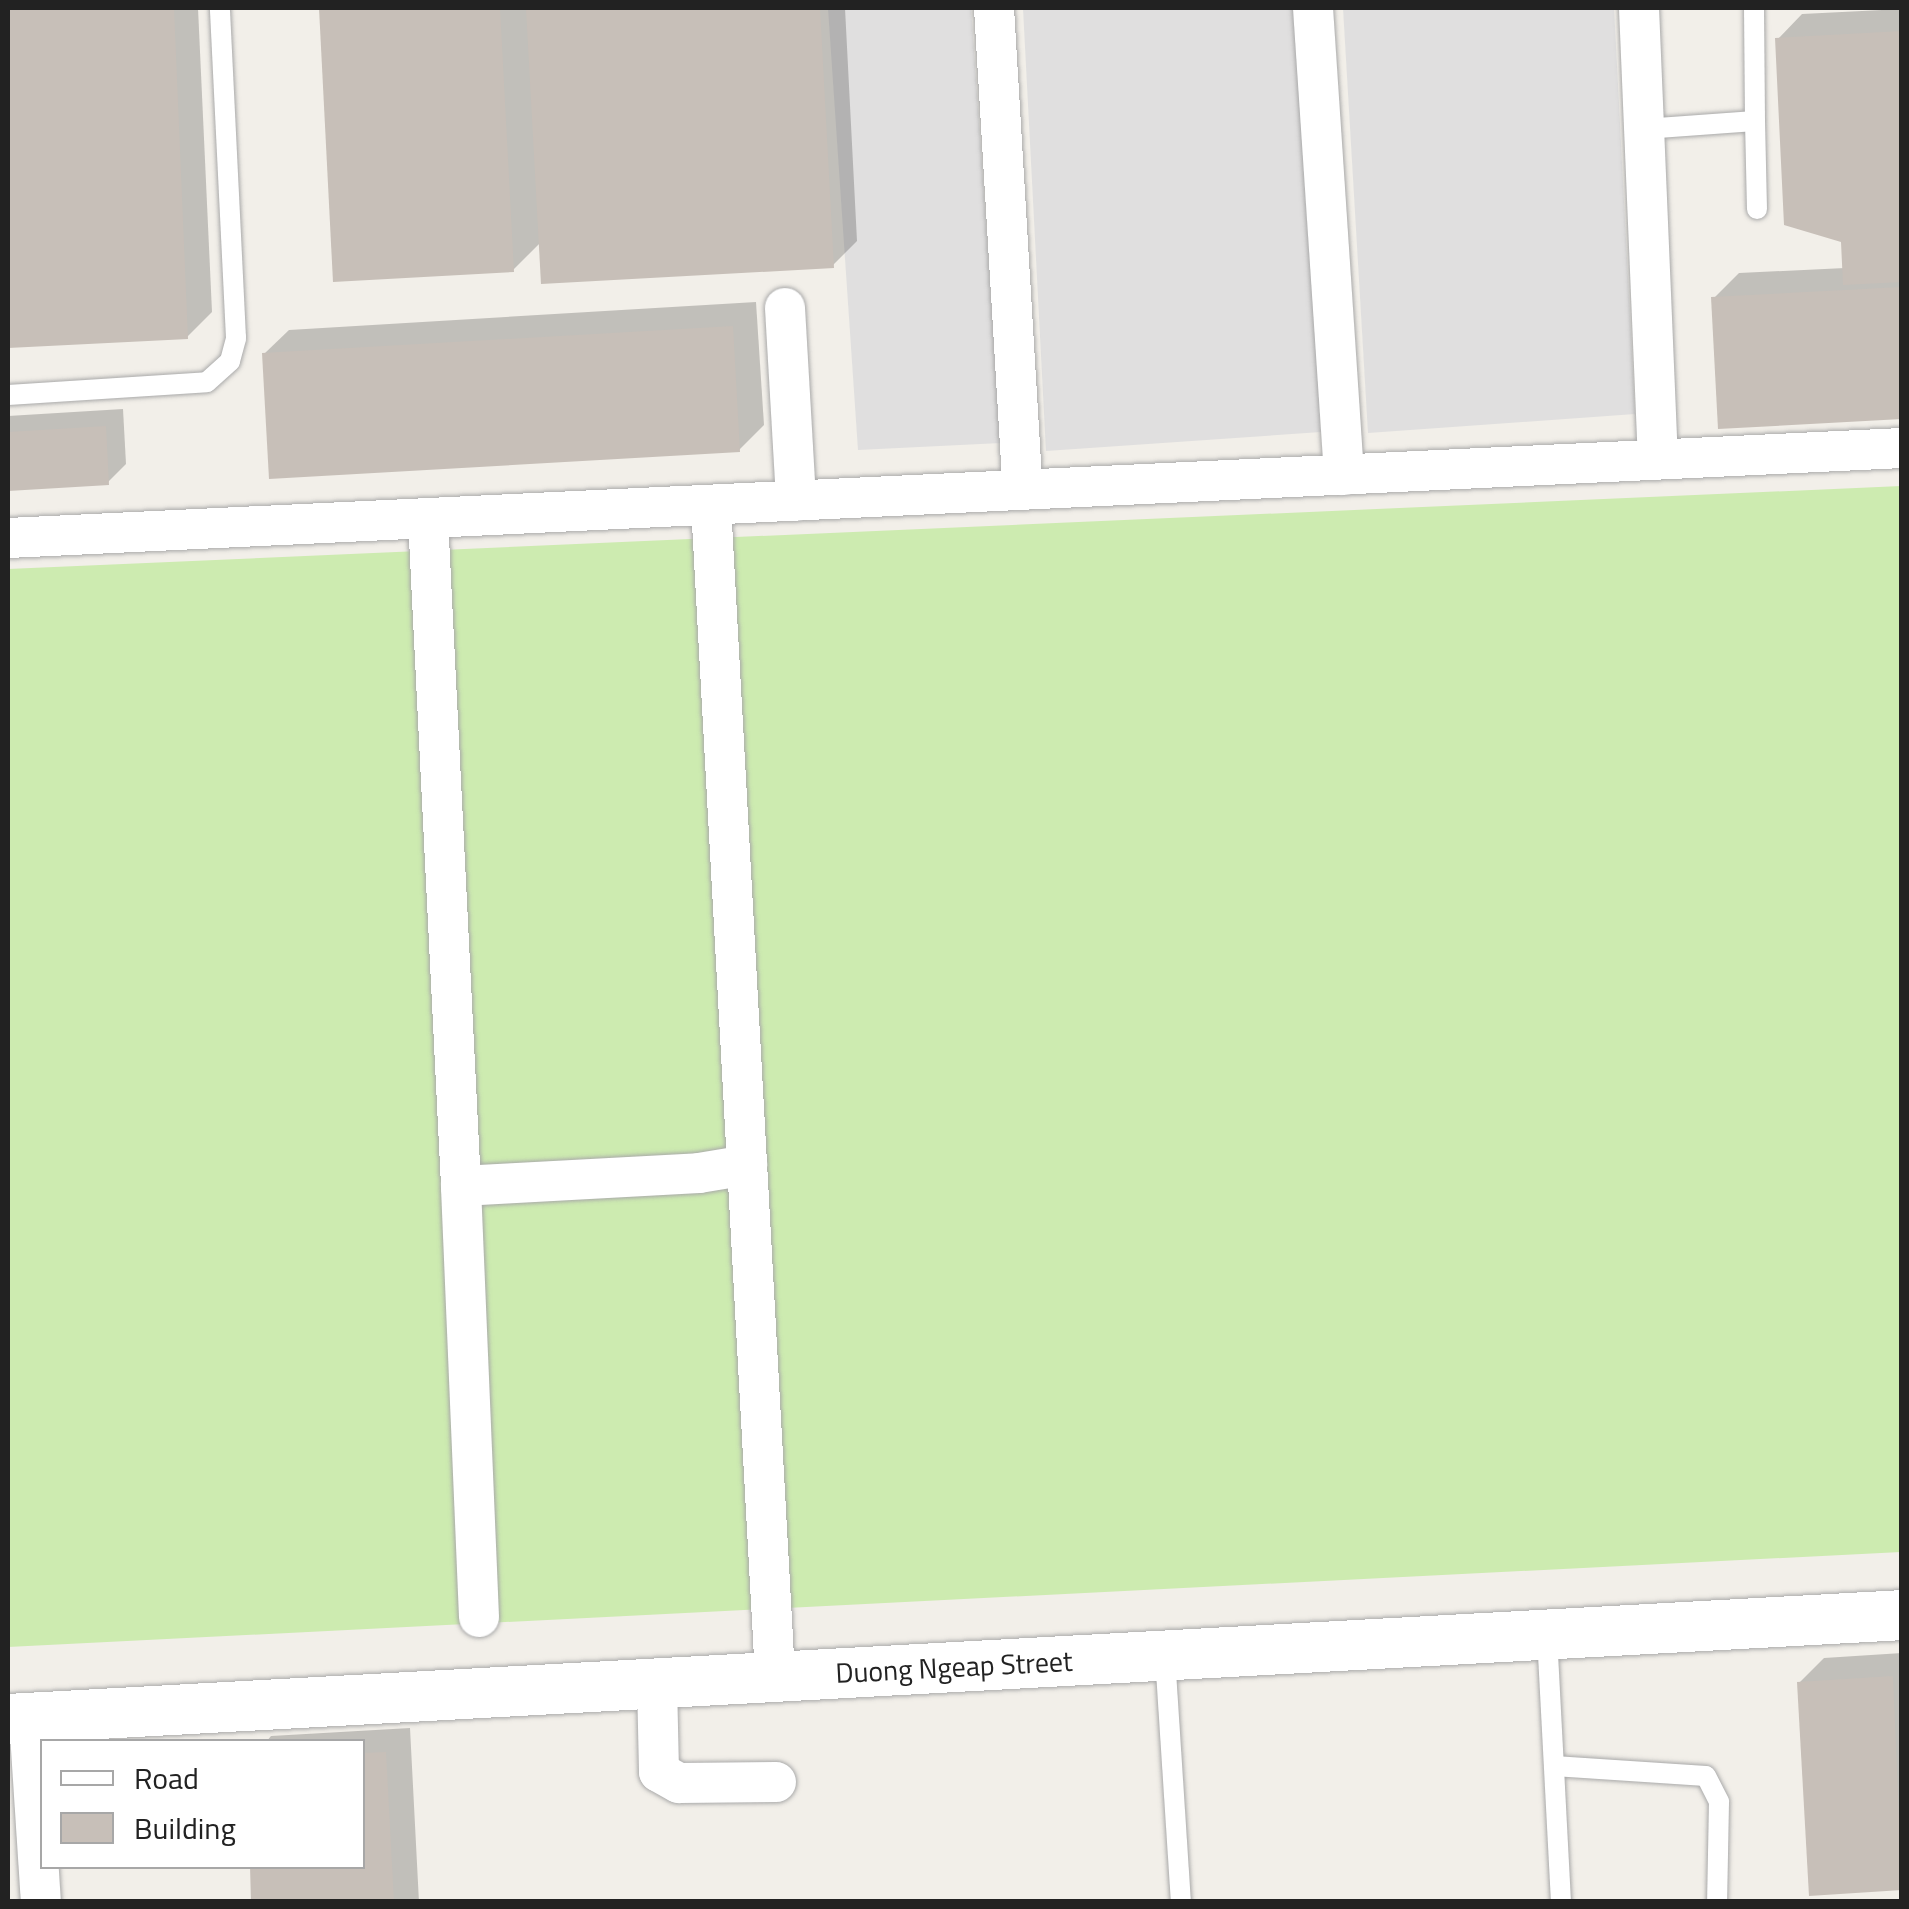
<!DOCTYPE html>
<style>
body{margin:0}
#map{position:relative;width:1909px;height:1909px;overflow:hidden;background:#f2efe9;font-family:"Titillium Web",sans-serif}
div>[style]{position:absolute}
.residential>*{inset:0;background:#e0dfdf}
.grass>*{inset:0;background:#cdebb0}
.shadow>*{inset:0;background:#0003}
.building>*{inset:0;background:#c7bfb8}
.roads{filter:drop-shadow(0 0 2px #a9a9a9) drop-shadow(0 0 2px #a9a9a9)}
.service>*{height:20px;margin:-10px;padding:0 10px;transform-origin:10px;border-radius:10px;background:#fff}
.minor>*{height:40px;margin:-20px;padding:0 20px;transform-origin:20px;border-radius:20px;background:#fff}
.tertiary>*{height:50px;margin:-25px;padding:0 25px;transform-origin:25px;border-radius:25px;background:#fff}
span{translate:-50% -50%;white-space:nowrap;text-align:center;line-height:1.15;-webkit-text-stroke:9px #fff;paint-order:stroke}
.street-label{font-size:28px;color:#222}
.frame{position:absolute;inset:0;border:10px solid #222;pointer-events:none}
.legend{position:absolute;left:40px;top:1739px;width:325px;height:130px;box-sizing:border-box;background:#fff;border:2px solid #a7a7a7;margin:0;padding:12px 18px;list-style:none;font-size:30px;color:#222}
.legend li{display:flex;align-items:center;gap:20px;height:50px}
.legend b{width:50px;border:2px solid #a7a7a7}
</style>
<div id="map">
<div class="residential">
<i style="clip-path:polygon(828px 8px,971px 8px,1001px 443px,858px 450px)"></i>
<i style="clip-path:polygon(1023px 8px,1296px 8px,1321px 432px,1046px 451px)"></i>
<i style="clip-path:polygon(1343px 8px,1614px 8px,1635px 414px,1368px 433px)"></i>
</div>
<div class="grass">
<i style="clip-path:polygon(1901px 486px,1901px 1552px,8px 1647px,8px 569px)"></i>
</div>
<div class="shadow">
<i style="clip-path:polygon(8px 8px,198px 8px,212px 312px,187px 337px,8px 345px)"></i>
<i style="clip-path:polygon(321px 8px,845px 8px,857px 241px,833px 265px,541px 242px,513px 270px,335px 279px)"></i>
<i style="clip-path:polygon(1902px 9px,1902px 417px,1714px 298px,1739px 273px,1845px 268px,1843px 240px,1778px 39px,1802px 14px)"></i>
<i style="clip-path:polygon(756px 302px,764px 425px,739px 450px,264px 354px,289px 330px)"></i>
<i style="clip-path:polygon(123px 409px,126px 464px,108px 482px,8px 488px,8px 416px)"></i>
<i style="clip-path:polygon(1902px 1653px,1902px 1888px,1799px 1683px,1824px 1658px)"></i>
<i style="clip-path:polygon(410px 1728px,419px 1902px,254px 1902px,362px 1866px,362px 1742px,266px 1742px,271px 1736px)"></i>
</div>
<div class="building">
<i style="clip-path:polygon(8px 8px,174px 8px,188px 339px,8px 348px)"></i>
<i style="clip-path:polygon(319px 8px,500px 8px,514px 272px,333px 282px)"></i>
<i style="clip-path:polygon(526px 8px,820px 8px,834px 268px,541px 284px)"></i>
<i style="clip-path:polygon(1902px 31px,1902px 282px,1843px 285px,1841px 242px,1784px 225px,1775px 38px)"></i>
<i style="clip-path:polygon(1902px 287px,1902px 419px,1718px 429px,1711px 297px)"></i>
<i style="clip-path:polygon(733px 326px,740px 452px,269px 479px,262px 353px)"></i>
<i style="clip-path:polygon(106px 426px,109px 485px,8px 491px,8px 432px)"></i>
<i style="clip-path:polygon(1893px 1676px,1902px 1890px,1809px 1896px,1797px 1682px)"></i>
<i style="clip-path:polygon(386px 1752px,394px 1902px,251px 1902px,250px 1866px,362px 1866px,362px 1753px)"></i>
</div>
<div class="roads">
<div class="service">
<i style="left:1755px;top:121px;width:88px;rotate:88.7deg"></i>
<i style="left:1644px;top:129px;width:111px;rotate:-4.1deg"></i>
<i style="left:1755px;top:121px;width:113px;rotate:-90.5deg"></i>
<i style="left:8px;top:395px;width:199px;rotate:-3.7deg"></i>
<i style="left:207px;top:382px;width:31px;rotate:-42deg"></i>
<i style="left:230px;top:361px;width:24px;rotate:-75deg"></i>
<i style="left:236px;top:338px;width:330px;rotate:-92.8deg"></i>
<i style="left:1547px;top:1635px;width:267px;rotate:87deg"></i>
<i style="left:1165px;top:1656px;width:247px;rotate:86.3deg"></i>
<i style="left:1554px;top:1766px;width:152px;rotate:3.8deg"></i>
<i style="left:1706px;top:1776px;width:29px;rotate:63deg"></i>
<i style="left:1719px;top:1802px;width:100px;rotate:91.1deg"></i>
</div>
<div class="minor">
<i style="left:994px;top:8px;width:483px;rotate:86.6deg"></i>
<i style="left:1313px;top:8px;width:468px;rotate:86.2deg"></i>
<i style="left:1639px;top:8px;width:451px;rotate:87.6deg"></i>
<i style="left:785px;top:308px;width:193px;rotate:86.7deg"></i>
<i style="left:711px;top:505px;width:1174px;rotate:86.87deg"></i>
<i style="left:428px;top:518px;width:669px;rotate:87.17deg"></i>
<i style="left:8px;top:538px;width:1896px;rotate:-2.72deg"></i>
<i style="left:479px;top:1617px;width:431px;rotate:-92.4deg"></i>
<i style="left:461px;top:1186px;width:238px;rotate:-3.1deg"></i>
<i style="left:699px;top:1173px;width:49px;rotate:-9.5deg"></i>
<i style="left:657px;top:1683px;width:89px;rotate:88.7deg"></i>
<i style="left:659px;top:1772px;width:23px;rotate:29deg"></i>
<i style="left:679px;top:1783px;width:97px;rotate:-0.6deg"></i>
<i style="left:29px;top:1718px;width:184px;rotate:86.3deg"></i>
</div>
<div class="tertiary">
<i style="left:8px;top:1719px;width:1897px;rotate:-3.14deg"></i>
</div>
</div>
<div class="street-label">
<span style="left:954px;top:1667px;rotate:-3deg">Duong Ngeap Street</span>
</div>
<div class="frame"></div>
<ul class="legend">
<li><b style="height:12px;background:#fff"></b>Road</li>
<li><b style="height:28px;background:#c7bfb8"></b>Building</li>
</ul>
</div>
